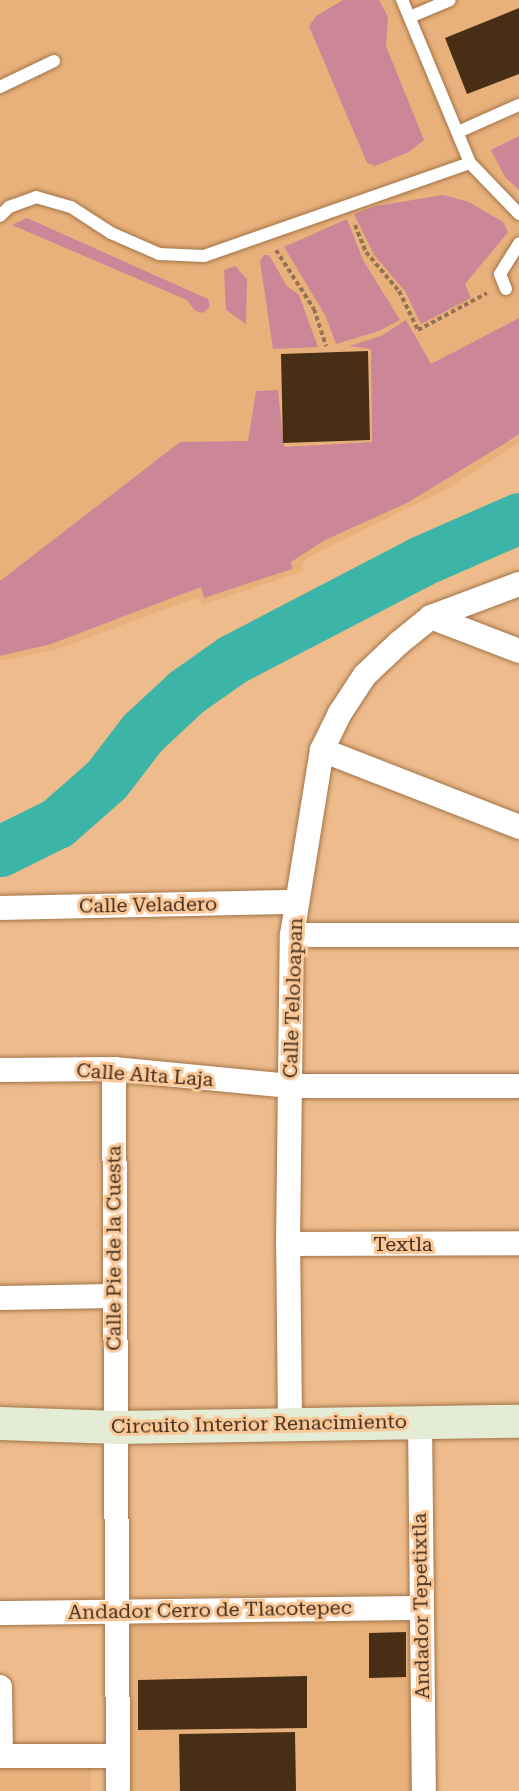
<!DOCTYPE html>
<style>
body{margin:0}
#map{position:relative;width:519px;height:1791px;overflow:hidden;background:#edbb8c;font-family:"Roboto Serif",serif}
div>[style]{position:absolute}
.built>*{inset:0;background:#e8b17c}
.green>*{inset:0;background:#cb8797}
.river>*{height:51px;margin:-25.5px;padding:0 25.5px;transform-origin:25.5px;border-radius:25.5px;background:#3cb4a7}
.building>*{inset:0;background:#482e15}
.path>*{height:4px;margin-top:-2px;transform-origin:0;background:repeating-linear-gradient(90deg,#947252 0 4.5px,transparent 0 7.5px)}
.roads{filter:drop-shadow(0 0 2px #a27447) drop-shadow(0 0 2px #a27447)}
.service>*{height:12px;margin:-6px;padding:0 6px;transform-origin:6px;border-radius:6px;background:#fff}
.minor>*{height:24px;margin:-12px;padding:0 12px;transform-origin:12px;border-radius:12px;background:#fff}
.secondary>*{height:33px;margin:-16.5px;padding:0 16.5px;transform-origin:16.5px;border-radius:16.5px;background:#e4ecd6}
span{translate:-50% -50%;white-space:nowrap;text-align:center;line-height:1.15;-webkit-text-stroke:6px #fac899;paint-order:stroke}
.street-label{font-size:20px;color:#45311e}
</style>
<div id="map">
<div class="built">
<i style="clip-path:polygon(0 0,519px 0,519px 443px,451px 487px,310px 556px,301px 564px,304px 571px,202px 605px,199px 597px,58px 649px,0 661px)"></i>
<i style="clip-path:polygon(416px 1613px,417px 1791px,127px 1791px,126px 1616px)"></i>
<i style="clip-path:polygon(0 1768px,91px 1768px,91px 1791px,0 1791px)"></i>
</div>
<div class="green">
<i style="clip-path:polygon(343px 0,379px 0,388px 17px,386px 46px,424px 140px,409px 152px,375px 166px,367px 163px,309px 26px,316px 16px)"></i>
<i style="clip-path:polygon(519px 136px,519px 190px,505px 177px,491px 150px)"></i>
<i style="clip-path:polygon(443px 195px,469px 202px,503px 222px,508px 232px,465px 284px,471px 298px,421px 324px,405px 291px,374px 255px,354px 214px,376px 206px)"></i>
<i style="clip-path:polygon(27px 218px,208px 299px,210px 306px,204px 313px,195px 311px,187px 300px,12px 225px)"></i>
<i style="clip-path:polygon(347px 219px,363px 260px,400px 320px,379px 331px,336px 344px,325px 315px,284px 247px)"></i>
<i style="clip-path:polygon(264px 255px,269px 255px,287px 286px,299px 295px,318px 347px,273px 349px,260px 261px)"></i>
<i style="clip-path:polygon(235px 266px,247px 279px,246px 324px,226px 310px,224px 270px)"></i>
<i style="clip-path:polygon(519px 318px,519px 434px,504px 444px,407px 503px,325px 540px,291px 562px,292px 569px,204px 598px,201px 587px,51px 644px,0 656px,0 581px,180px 442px,248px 441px,256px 391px,278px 390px,284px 447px,372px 442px,371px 349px,349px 346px,381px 336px,406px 320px,431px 364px)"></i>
</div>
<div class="river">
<i style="left:0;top:851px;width:64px;rotate:-26.2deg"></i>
<i style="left:57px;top:823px;width:65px;rotate:-41.3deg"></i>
<i style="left:106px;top:780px;width:59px;rotate:-52.5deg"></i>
<i style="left:142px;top:733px;width:60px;rotate:-43deg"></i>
<i style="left:186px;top:692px;width:57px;rotate:-35.1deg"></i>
<i style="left:233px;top:659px;width:212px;rotate:-27.5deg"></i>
<i style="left:421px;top:561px;width:107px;rotate:-23.7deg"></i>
</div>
<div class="building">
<i style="clip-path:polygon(519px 8px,519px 74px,467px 94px,445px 38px)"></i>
<i style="clip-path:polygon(368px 351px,370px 440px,283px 443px,281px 354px)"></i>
<i style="clip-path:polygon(406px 1632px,406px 1677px,369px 1678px,369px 1633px)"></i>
<i style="clip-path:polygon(307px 1676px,307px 1728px,138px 1730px,138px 1680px)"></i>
<i style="clip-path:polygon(295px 1732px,296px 1791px,180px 1791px,179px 1734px)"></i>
</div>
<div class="path">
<i style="left:355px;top:225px;width:29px;rotate:68deg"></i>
<i style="left:366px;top:252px;width:51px;rotate:49.8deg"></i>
<i style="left:399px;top:291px;width:43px;rotate:64deg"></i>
<i style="left:418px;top:330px;width:78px;rotate:-28.2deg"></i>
<i style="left:276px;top:250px;width:70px;rotate:57.2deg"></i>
<i style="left:314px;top:309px;width:39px;rotate:72deg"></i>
</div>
<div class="roads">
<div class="service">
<i style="left:410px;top:17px;width:43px;rotate:-23deg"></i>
<i style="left:0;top:87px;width:60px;rotate:-25.7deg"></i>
<i style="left:458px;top:132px;width:67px;rotate:-23.9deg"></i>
<i style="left:470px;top:163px;width:71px;rotate:46.1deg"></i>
<i style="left:0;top:216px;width:13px;rotate:-45deg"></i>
<i style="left:9px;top:207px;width:29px;rotate:-20deg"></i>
<i style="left:36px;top:197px;width:36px;rotate:16deg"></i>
<i style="left:71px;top:207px;width:48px;rotate:33deg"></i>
<i style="left:111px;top:233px;width:52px;rotate:23.6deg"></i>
<i style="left:159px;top:254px;width:45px;rotate:2.5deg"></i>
<i style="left:204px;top:256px;width:282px;rotate:-19.3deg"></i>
<i style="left:470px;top:163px;width:177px;rotate:-112.6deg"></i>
<i style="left:506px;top:289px;width:16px;rotate:-112deg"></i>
<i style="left:500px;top:274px;width:36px;rotate:-58deg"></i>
</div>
<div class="minor">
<i style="left:431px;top:617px;width:94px;rotate:21.1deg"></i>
<i style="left:322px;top:750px;width:212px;rotate:21.3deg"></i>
<i style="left:0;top:908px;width:297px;rotate:-1.2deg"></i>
<i style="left:292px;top:935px;width:227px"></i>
<i style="left:114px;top:1069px;width:722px;rotate:89.68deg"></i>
<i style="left:0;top:1070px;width:114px;rotate:-0.5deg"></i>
<i style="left:114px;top:1069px;width:177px;rotate:5.5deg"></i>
<i style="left:290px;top:1086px;width:229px"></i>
<i style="left:288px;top:1244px;width:231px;rotate:-0.2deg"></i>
<i style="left:0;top:1298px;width:113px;rotate:-1deg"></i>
<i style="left:290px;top:1422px;width:178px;rotate:-90.6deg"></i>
<i style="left:288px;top:1244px;width:309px;rotate:-89.3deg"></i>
<i style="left:292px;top:935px;width:187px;rotate:-80.8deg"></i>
<i style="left:322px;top:750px;width:41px;rotate:-64.1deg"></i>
<i style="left:340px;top:713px;width:45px;rotate:-56.7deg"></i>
<i style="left:365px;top:675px;width:47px;rotate:-43.3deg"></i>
<i style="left:399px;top:643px;width:41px;rotate:-39.1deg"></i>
<i style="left:431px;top:617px;width:94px;rotate:-20.6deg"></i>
<i style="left:420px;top:1422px;width:369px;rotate:89.4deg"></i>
<i style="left:0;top:1613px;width:420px;rotate:-0.7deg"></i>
<i style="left:0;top:1687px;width:69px;rotate:89.2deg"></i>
<i style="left:0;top:1756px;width:118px"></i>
</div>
<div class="secondary">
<i style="left:0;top:1423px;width:117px;rotate:2deg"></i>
<i style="left:117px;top:1427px;width:402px;rotate:-0.9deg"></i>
</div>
</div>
<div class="street-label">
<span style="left:148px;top:905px;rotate:-1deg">Calle Veladero</span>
<span style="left:293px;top:998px;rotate:-88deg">Calle Teloloapan</span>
<span style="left:145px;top:1075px;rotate:4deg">Calle Alta Laja</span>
<span style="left:403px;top:1244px">Textla</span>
<span style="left:114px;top:1248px;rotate:-90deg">Calle Pie de la Cuesta</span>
<span style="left:259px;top:1424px;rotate:-1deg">Circuito Interior Renacimiento</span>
<span style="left:421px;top:1606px;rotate:-91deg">Andador Tepetixtla</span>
<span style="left:210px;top:1610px;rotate:-1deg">Andador Cerro de Tlacotepec</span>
</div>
</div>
